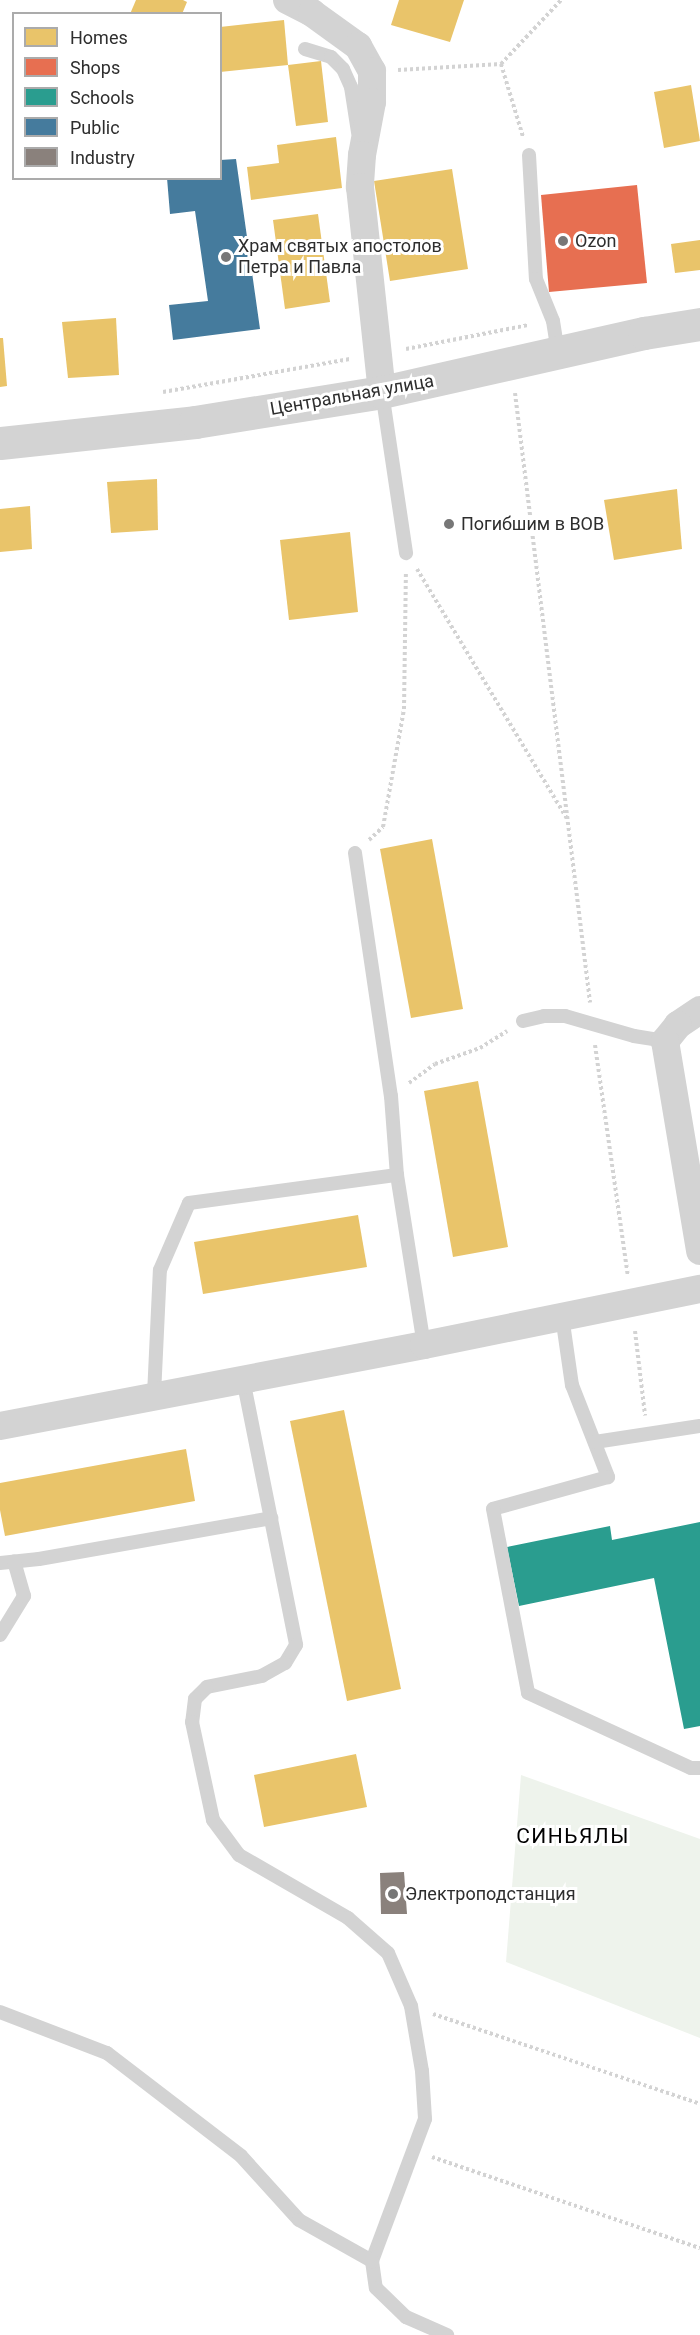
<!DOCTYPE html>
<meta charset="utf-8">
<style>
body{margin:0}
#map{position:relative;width:700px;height:2335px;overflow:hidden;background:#fff;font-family:Roboto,sans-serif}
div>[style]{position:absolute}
.green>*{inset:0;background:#eef3ec}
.homes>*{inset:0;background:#e9c46a}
.shops>*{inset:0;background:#e76f51}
.schools>*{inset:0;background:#2a9d8f}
.public>*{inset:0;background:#457b9d}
.industry>*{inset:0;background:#8a817c}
.path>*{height:4px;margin-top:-2px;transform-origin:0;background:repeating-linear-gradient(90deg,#d3d3d3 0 3px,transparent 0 6px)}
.service>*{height:14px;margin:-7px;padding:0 7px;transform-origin:7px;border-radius:7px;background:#d3d3d3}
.minor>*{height:28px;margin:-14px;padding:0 14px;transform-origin:14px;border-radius:14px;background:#d3d3d3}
.tertiary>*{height:33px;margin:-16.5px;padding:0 16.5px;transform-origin:16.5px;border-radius:16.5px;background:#d3d3d3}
.dots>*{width:16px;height:16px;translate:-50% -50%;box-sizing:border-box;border:3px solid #fff;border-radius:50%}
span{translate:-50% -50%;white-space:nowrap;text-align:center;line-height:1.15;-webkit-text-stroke:6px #fff;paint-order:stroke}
.poi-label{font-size:18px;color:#2e2e2e}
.left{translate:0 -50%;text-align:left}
.street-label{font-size:18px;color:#2e2e2e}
.quarter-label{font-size:21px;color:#000;letter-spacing:1.5px}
.legend{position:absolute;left:12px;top:12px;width:210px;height:168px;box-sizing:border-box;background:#fff;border:2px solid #ababab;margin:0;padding:8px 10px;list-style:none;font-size:18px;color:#2e2e2e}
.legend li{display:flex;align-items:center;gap:12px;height:30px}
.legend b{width:30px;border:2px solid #ababab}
</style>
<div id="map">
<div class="green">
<i style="clip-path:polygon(521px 1775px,700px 1839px,700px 2038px,506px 1962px)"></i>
</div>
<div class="homes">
<i style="clip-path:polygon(136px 0,183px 0,187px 2px,182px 14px,130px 14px)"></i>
<i style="clip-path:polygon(399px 0,464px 0,450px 42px,391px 25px)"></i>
<i style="clip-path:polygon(284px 20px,288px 65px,220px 72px,220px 27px)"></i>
<i style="clip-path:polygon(321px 61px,328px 122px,296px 126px,288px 65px)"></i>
<i style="clip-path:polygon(691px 85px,700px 141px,664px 148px,654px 92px)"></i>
<i style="clip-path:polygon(336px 137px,342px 188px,251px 200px,247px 167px,279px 163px,277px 145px)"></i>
<i style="clip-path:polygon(452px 169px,468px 269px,390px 281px,374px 181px)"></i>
<i style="clip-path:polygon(318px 214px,330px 302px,285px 309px,273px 220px)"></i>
<i style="clip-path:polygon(700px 240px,700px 270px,675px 273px,671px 244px)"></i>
<i style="clip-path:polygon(116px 318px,119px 375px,68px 378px,62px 322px)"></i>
<i style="clip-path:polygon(0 338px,3px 338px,7px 386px,0 387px)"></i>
<i style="clip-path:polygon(157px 479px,158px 530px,111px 533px,107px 482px)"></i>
<i style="clip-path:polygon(677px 489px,682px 549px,614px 560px,604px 500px)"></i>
<i style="clip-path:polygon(30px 506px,32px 549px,0 552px,0 509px)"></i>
<i style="clip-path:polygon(350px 532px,358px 612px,289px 620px,280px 540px)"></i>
<i style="clip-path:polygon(432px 839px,463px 1009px,411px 1018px,380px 849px)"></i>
<i style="clip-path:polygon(478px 1081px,508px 1247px,453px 1257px,424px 1091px)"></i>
<i style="clip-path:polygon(358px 1215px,367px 1267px,203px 1294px,194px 1242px)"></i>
<i style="clip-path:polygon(344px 1410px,401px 1689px,347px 1701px,290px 1421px)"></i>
<i style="clip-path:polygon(186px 1449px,195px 1501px,5px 1536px,0 1510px,0 1483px)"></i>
<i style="clip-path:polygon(356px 1754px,367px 1807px,264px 1827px,254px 1775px)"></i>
</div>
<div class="shops">
<i style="clip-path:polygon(637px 185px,647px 283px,549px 292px,541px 195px)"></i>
</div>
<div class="schools">
<i style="clip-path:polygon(700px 1522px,700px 1726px,684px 1729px,654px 1578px,519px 1606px,507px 1547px,610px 1526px,612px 1540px)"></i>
</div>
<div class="public">
<i style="clip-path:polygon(236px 159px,260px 329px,173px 340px,169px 305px,208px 301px,195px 211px,170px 214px,167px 178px,220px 178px,220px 160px)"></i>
</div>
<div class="industry">
<i style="clip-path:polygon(404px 1872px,407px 1914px,381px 1914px,380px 1873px)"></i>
</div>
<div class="path">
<i style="left:501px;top:64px;width:88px;rotate:-46.8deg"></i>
<i style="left:398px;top:70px;width:103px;rotate:-3.3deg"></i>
<i style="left:501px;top:64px;width:76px;rotate:73.2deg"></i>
<i style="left:406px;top:349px;width:124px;rotate:-11.1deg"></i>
<i style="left:163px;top:392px;width:191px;rotate:-10deg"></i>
<i style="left:515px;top:393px;width:614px;rotate:82.98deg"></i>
<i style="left:417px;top:569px;width:293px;rotate:59deg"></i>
<i style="left:369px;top:840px;width:19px;rotate:-43deg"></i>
<i style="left:383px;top:827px;width:120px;rotate:-79.9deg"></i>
<i style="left:404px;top:709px;width:135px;rotate:-89.2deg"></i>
<i style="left:595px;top:1045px;width:233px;rotate:81.9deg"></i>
<i style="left:409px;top:1083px;width:32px;rotate:-36deg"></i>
<i style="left:435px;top:1064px;width:48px;rotate:-19.6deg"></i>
<i style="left:480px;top:1048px;width:32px;rotate:-32deg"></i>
<i style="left:635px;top:1331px;width:85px;rotate:83.2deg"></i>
<i style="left:433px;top:2014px;width:282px;rotate:18.6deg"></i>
<i style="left:432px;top:2157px;width:283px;rotate:18.8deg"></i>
</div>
<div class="service">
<i style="left:305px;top:49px;width:27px;rotate:17deg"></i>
<i style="left:331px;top:57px;width:17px;rotate:45deg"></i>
<i style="left:343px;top:69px;width:20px;rotate:66deg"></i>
<i style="left:351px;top:87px;width:46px;rotate:81.2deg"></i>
<i style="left:529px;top:155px;width:124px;rotate:86.8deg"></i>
<i style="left:536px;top:279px;width:45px;rotate:68deg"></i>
<i style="left:553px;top:321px;width:32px;rotate:81deg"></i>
<i style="left:382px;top:392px;width:163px;rotate:81.5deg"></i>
<i style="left:355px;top:853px;width:246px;rotate:81.6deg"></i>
<i style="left:391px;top:1096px;width:79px;rotate:85.7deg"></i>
<i style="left:397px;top:1175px;width:172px;rotate:81deg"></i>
<i style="left:523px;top:1021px;width:22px;rotate:-13deg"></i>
<i style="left:544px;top:1016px;width:21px"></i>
<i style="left:565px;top:1016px;width:72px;rotate:16.2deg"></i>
<i style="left:634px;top:1036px;width:31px;rotate:9deg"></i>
<i style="left:562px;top:1316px;width:70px;rotate:81.8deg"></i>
<i style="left:572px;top:1385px;width:99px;rotate:68.6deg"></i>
<i style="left:608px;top:1477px;width:119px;rotate:164.5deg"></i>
<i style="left:493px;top:1509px;width:187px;rotate:79.2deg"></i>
<i style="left:528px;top:1693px;width:179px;rotate:24.7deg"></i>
<i style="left:691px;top:1768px;width:9px"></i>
<i style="left:243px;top:1379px;width:271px;rotate:78.7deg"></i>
<i style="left:296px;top:1645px;width:21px;rotate:121deg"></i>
<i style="left:285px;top:1663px;width:26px;rotate:151deg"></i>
<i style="left:262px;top:1676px;width:56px;rotate:168.7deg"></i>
<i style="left:207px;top:1687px;width:17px;rotate:135deg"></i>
<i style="left:195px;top:1699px;width:23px;rotate:97deg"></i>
<i style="left:192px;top:1722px;width:100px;rotate:77.9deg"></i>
<i style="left:213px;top:1820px;width:44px;rotate:53.4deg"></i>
<i style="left:239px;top:1855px;width:126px;rotate:30deg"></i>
<i style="left:348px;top:1918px;width:53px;rotate:41.2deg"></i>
<i style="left:388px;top:1953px;width:58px;rotate:66.5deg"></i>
<i style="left:411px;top:2006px;width:66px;rotate:80.4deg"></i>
<i style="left:422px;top:2071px;width:48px;rotate:86.4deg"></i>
<i style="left:425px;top:2119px;width:152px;rotate:110.5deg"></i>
<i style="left:372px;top:2261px;width:27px;rotate:82deg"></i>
<i style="left:376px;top:2288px;width:42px;rotate:44deg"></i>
<i style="left:406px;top:2317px;width:45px;rotate:23.7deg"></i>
<i style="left:154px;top:1395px;width:125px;rotate:-87.3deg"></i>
<i style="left:160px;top:1270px;width:73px;rotate:-66.6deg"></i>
<i style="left:189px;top:1203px;width:210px;rotate:-7.7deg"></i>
<i style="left:595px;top:1442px;width:106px;rotate:-8.7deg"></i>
<i style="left:0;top:1563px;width:39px;rotate:-6deg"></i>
<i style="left:39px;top:1559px;width:236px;rotate:-10deg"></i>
<i style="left:0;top:1635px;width:46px;rotate:-58.4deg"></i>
<i style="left:24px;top:1596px;width:36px;rotate:-106deg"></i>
<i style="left:0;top:2012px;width:115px;rotate:21deg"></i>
<i style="left:107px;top:2053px;width:169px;rotate:37.5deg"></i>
<i style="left:241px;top:2156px;width:86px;rotate:47.8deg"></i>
<i style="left:299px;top:2220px;width:84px;rotate:29.3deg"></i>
</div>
<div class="minor">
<i style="left:287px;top:0;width:28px;rotate:27deg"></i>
<i style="left:312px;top:13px;width:57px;rotate:35.7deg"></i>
<i style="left:358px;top:46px;width:29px;rotate:61deg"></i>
<i style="left:372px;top:71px;width:31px;rotate:90deg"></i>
<i style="left:372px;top:102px;width:54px;rotate:100.7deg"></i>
<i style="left:362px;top:155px;width:32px;rotate:94deg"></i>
<i style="left:360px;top:187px;width:206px;rotate:83.9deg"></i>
<i style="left:700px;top:1010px;width:27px;rotate:146deg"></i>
<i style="left:678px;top:1025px;width:21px;rotate:129deg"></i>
<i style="left:665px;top:1041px;width:213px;rotate:80.5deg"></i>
<i style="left:0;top:1426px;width:432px;rotate:-10.8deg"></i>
<i style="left:424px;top:1345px;width:282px;rotate:-11.5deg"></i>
</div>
<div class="tertiary">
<i style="left:0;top:443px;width:196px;rotate:-6.1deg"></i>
<i style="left:195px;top:422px;width:189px;rotate:-9.1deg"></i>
<i style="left:382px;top:392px;width:269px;rotate:-12.7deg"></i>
<i style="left:644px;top:333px;width:57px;rotate:-9.1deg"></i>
</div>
<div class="dots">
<i style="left:563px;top:241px;background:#777"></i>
<i style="left:226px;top:257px;background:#777"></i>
<i style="left:449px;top:524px;background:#777"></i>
<i style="left:393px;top:1894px;background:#777"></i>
</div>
<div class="poi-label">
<span class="left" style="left:575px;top:241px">Ozon</span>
<span class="left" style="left:238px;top:257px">Храм святых апостолов<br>Петра и Павла</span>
<span class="left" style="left:461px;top:524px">Погибшим в ВОВ</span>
<span class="left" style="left:405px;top:1894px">Электроподстанция</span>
</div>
<div class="street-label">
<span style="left:352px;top:395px;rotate:-10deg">Центральная улица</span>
</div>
<div class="quarter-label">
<span style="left:573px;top:1836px">СИНЬЯЛЫ</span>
</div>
<ul class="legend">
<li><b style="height:16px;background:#e9c46a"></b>Homes</li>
<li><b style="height:16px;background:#e76f51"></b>Shops</li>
<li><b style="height:16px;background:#2a9d8f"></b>Schools</li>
<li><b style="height:16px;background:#457b9d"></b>Public</li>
<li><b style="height:16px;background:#8a817c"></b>Industry</li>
</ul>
</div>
